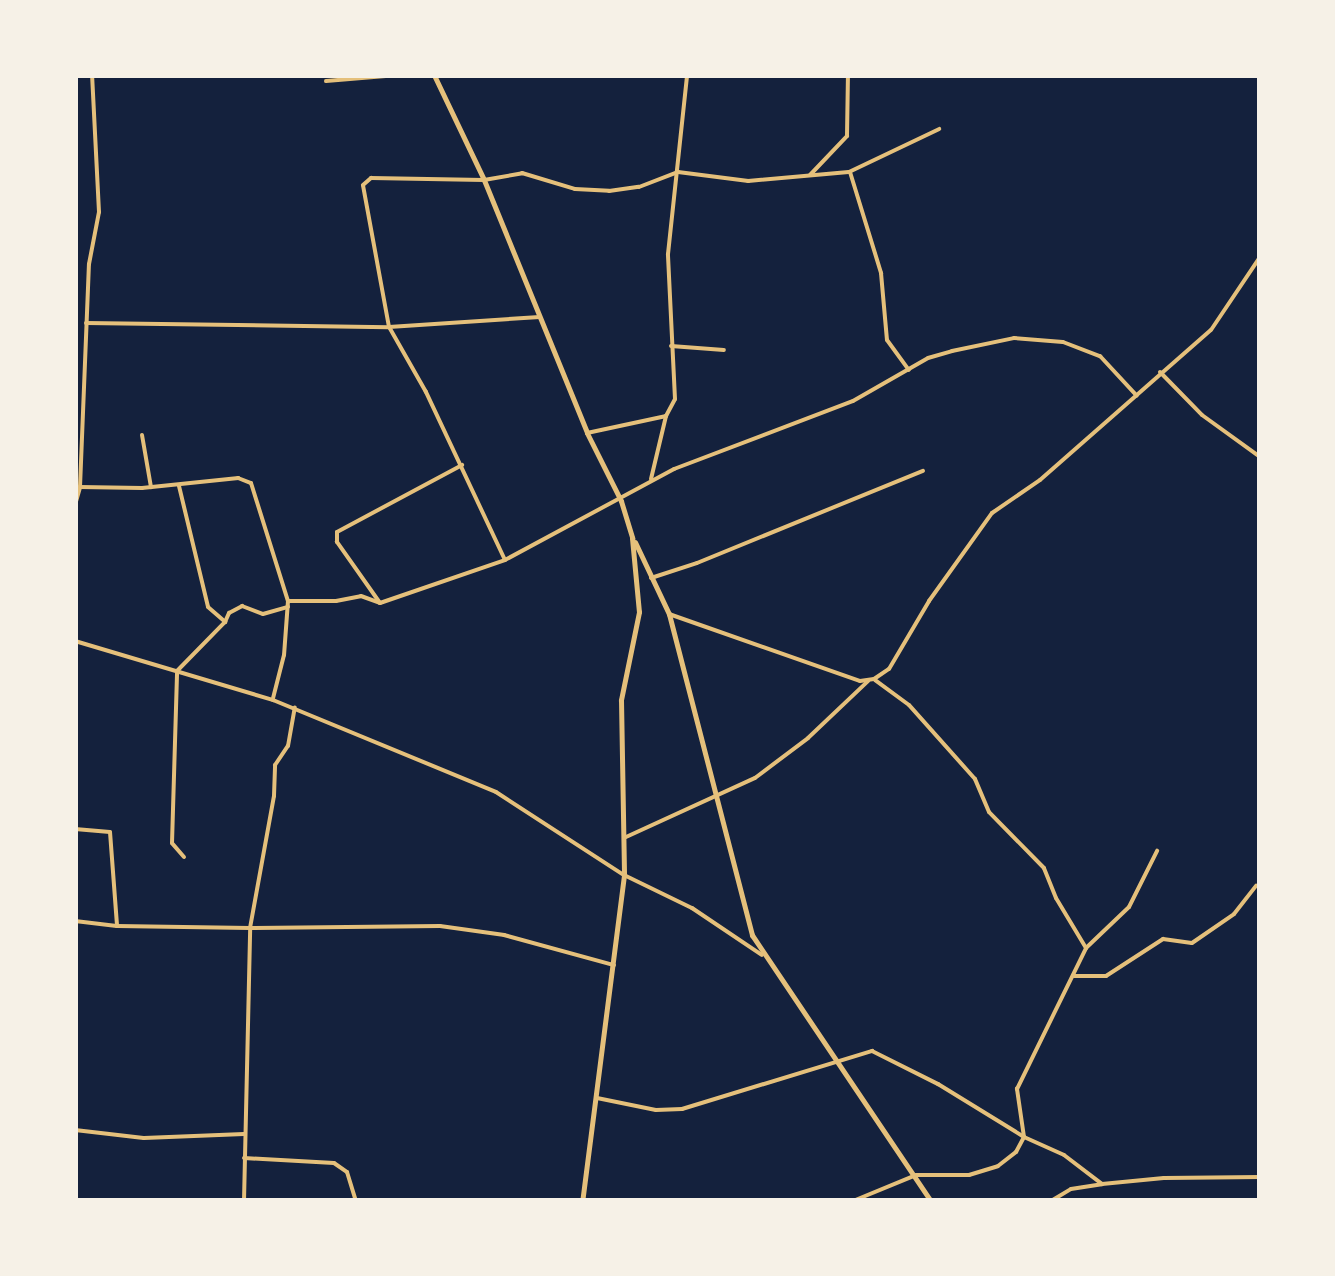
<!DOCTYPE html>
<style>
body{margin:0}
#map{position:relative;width:1335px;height:1276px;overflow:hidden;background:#14213d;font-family:"Noto Serif",serif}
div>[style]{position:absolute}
.minor>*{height:4px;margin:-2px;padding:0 2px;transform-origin:2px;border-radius:2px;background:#e5c07b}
.tertiary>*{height:5px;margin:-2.5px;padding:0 2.5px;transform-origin:2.5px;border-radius:2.5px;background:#e5c07b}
span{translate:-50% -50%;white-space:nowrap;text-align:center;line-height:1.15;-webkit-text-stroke:8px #f6f1e7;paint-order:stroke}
.frame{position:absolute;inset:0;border:78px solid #f6f1e7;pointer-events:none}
</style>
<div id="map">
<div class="minor">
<i style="left:326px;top:81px;width:72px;rotate:-4.8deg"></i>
<i style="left:850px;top:172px;width:106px;rotate:72.9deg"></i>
<i style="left:881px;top:273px;width:67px;rotate:84.9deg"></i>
<i style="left:887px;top:340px;width:37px;rotate:54deg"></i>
<i style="left:810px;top:175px;width:54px;rotate:-46.5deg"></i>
<i style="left:847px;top:136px;width:61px;rotate:-89.1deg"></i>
<i style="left:86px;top:323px;width:303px;rotate:0.8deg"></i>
<i style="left:389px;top:327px;width:151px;rotate:-3.8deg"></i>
<i style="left:671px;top:346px;width:53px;rotate:4.3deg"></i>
<i style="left:1160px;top:372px;width:60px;rotate:45.7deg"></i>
<i style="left:1202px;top:415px;width:72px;rotate:35.9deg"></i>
<i style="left:587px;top:433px;width:81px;rotate:-12.1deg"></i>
<i style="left:142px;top:435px;width:53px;rotate:80.2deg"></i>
<i style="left:651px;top:479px;width:65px;rotate:-76.6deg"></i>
<i style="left:666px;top:416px;width:19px;rotate:-62deg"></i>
<i style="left:675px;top:399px;width:145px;rotate:-92.8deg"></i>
<i style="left:668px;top:254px;width:180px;rotate:-83.9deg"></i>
<i style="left:179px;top:486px;width:124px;rotate:76.5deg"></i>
<i style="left:208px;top:607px;width:23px;rotate:41deg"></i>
<i style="left:225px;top:622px;width:10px;rotate:-66deg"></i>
<i style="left:229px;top:613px;width:15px;rotate:-28deg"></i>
<i style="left:242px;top:606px;width:22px;rotate:21deg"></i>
<i style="left:263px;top:614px;width:26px;rotate:-16deg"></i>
<i style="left:80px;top:487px;width:62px;rotate:0.9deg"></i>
<i style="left:142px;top:488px;width:97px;rotate:-5.9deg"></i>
<i style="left:238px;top:478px;width:14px;rotate:21deg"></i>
<i style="left:251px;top:483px;width:124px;rotate:72.6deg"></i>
<i style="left:288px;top:601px;width:54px;rotate:94.2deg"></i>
<i style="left:284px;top:655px;width:44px;rotate:104.3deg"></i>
<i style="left:75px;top:505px;width:19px;rotate:-74deg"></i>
<i style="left:80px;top:487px;width:223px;rotate:-87.7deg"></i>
<i style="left:89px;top:264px;width:53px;rotate:-79.1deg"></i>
<i style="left:99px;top:212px;width:137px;rotate:-92.9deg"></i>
<i style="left:505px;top:560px;width:186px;rotate:-115.2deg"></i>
<i style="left:426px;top:392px;width:75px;rotate:-119.6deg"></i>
<i style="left:389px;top:327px;width:144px;rotate:-100.4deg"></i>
<i style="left:363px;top:185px;width:11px;rotate:-41deg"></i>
<i style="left:371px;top:178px;width:113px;rotate:1deg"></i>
<i style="left:484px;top:180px;width:39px;rotate:-10deg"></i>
<i style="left:522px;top:173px;width:55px;rotate:16.8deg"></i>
<i style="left:575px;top:189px;width:34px;rotate:3deg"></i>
<i style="left:609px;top:191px;width:30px;rotate:-8deg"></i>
<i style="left:639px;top:187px;width:42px;rotate:-21deg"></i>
<i style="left:678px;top:172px;width:71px;rotate:7.3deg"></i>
<i style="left:748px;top:181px;width:101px;rotate:-5.1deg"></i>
<i style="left:849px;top:172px;width:100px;rotate:-25.5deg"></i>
<i style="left:651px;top:578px;width:48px;rotate:-18.1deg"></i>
<i style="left:697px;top:563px;width:244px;rotate:-22.2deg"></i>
<i style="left:288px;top:601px;width:48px"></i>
<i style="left:336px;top:601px;width:25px;rotate:-11deg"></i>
<i style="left:361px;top:596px;width:20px;rotate:20deg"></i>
<i style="left:380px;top:603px;width:132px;rotate:-19deg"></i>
<i style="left:505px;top:560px;width:192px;rotate:-28.3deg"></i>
<i style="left:674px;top:469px;width:191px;rotate:-20.8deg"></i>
<i style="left:853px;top:401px;width:86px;rotate:-29.8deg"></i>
<i style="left:928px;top:358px;width:25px;rotate:-16deg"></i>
<i style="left:952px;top:351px;width:63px;rotate:-11.8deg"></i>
<i style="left:1014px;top:338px;width:49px;rotate:4.7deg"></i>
<i style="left:1063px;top:342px;width:40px;rotate:21deg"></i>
<i style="left:1100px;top:356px;width:54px;rotate:47.2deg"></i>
<i style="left:380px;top:603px;width:75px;rotate:-125.2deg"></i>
<i style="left:337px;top:542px;width:10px;rotate:-90deg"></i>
<i style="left:337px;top:532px;width:142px;rotate:-28.2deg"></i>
<i style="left:669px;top:614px;width:202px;rotate:19.3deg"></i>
<i style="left:860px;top:681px;width:14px;rotate:-8deg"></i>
<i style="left:874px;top:679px;width:18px;rotate:-34deg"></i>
<i style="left:889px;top:669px;width:79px;rotate:-59.5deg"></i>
<i style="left:929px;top:601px;width:108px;rotate:-54.4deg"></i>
<i style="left:992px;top:513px;width:58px;rotate:-34.5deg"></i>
<i style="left:1040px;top:480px;width:227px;rotate:-41.3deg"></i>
<i style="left:1211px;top:330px;width:88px;rotate:-56.1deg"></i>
<i style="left:75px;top:641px;width:207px;rotate:16.6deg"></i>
<i style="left:273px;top:700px;width:241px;rotate:22.4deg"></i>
<i style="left:496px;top:792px;width:153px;rotate:33deg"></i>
<i style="left:624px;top:875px;width:76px;rotate:25.9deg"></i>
<i style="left:692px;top:908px;width:84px;rotate:33.9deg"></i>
<i style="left:75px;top:829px;width:35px;rotate:5deg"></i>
<i style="left:110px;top:832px;width:94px;rotate:85.7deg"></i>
<i style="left:626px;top:837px;width:142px;rotate:-24.6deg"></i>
<i style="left:755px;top:778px;width:66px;rotate:-37deg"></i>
<i style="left:808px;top:738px;width:83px;rotate:-43.5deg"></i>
<i style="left:184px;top:857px;width:18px;rotate:-131deg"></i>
<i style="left:172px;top:843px;width:172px;rotate:-88.3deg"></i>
<i style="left:177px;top:671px;width:69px;rotate:-45.6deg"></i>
<i style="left:75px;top:921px;width:42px;rotate:6.8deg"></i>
<i style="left:117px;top:926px;width:133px;rotate:0.9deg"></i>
<i style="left:250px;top:928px;width:190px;rotate:-0.6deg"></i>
<i style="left:440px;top:926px;width:65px;rotate:8deg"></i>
<i style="left:504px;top:935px;width:114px;rotate:15.3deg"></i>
<i style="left:1086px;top:948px;width:59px;rotate:-43.6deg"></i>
<i style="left:1129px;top:907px;width:63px;rotate:-63.4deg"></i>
<i style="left:1074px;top:976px;width:32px"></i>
<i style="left:1106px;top:976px;width:68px;rotate:-33deg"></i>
<i style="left:1163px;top:939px;width:29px;rotate:8deg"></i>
<i style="left:1192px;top:943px;width:51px;rotate:-34.6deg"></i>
<i style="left:1234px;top:914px;width:36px;rotate:-52deg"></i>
<i style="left:597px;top:1098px;width:60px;rotate:11.5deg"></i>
<i style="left:656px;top:1110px;width:26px;rotate:-2deg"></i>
<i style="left:682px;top:1109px;width:199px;rotate:-17deg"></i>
<i style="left:872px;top:1051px;width:74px;rotate:26.6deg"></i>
<i style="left:938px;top:1084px;width:101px;rotate:31.6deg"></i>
<i style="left:1024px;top:1137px;width:44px;rotate:24.2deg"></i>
<i style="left:1064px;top:1155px;width:48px;rotate:37.3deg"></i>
<i style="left:75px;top:1130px;width:69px;rotate:6.6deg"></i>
<i style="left:144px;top:1138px;width:100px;rotate:-2.3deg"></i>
<i style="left:244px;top:1158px;width:90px;rotate:3.2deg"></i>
<i style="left:334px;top:1163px;width:16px;rotate:35deg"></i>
<i style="left:347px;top:1172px;width:30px;rotate:73deg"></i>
<i style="left:244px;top:1201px;width:273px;rotate:-88.7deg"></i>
<i style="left:250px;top:928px;width:134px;rotate:-79.7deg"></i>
<i style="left:274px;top:796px;width:31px;rotate:-88deg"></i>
<i style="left:275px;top:765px;width:23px;rotate:-56deg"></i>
<i style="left:288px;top:746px;width:39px;rotate:-80deg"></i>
<i style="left:853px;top:1201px;width:68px;rotate:-22.4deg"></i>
<i style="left:916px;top:1175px;width:53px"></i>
<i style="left:969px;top:1175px;width:30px;rotate:-17deg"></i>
<i style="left:998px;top:1166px;width:23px;rotate:-38deg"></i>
<i style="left:1016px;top:1152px;width:17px;rotate:-62deg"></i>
<i style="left:1024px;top:1137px;width:49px;rotate:-98.3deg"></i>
<i style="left:1017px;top:1089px;width:157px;rotate:-63.9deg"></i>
<i style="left:1086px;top:948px;width:58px;rotate:-121deg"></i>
<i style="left:1056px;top:898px;width:32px;rotate:-112deg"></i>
<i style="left:1044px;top:868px;width:78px;rotate:-134.5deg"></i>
<i style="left:989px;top:812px;width:36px;rotate:-113deg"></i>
<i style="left:975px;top:779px;width:99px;rotate:-131.7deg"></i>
<i style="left:909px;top:705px;width:42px;rotate:-143.7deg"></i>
<i style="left:1051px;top:1201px;width:23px;rotate:-31deg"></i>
<i style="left:1071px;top:1189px;width:31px;rotate:-9deg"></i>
<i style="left:1102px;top:1184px;width:62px;rotate:-5.5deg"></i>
<i style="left:1164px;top:1178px;width:96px;rotate:-0.6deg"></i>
</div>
<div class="tertiary">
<i style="left:434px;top:75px;width:116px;rotate:64.5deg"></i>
<i style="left:484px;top:180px;width:273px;rotate:67.8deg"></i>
<i style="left:587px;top:433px;width:76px;rotate:63.4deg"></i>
<i style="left:621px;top:501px;width:39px;rotate:73deg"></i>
<i style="left:632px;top:538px;width:74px;rotate:84.6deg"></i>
<i style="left:639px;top:612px;width:90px;rotate:101.6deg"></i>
<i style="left:621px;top:700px;width:175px;rotate:89deg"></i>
<i style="left:624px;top:875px;width:329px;rotate:97.3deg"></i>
<i style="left:635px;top:542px;width:80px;rotate:64.7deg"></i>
<i style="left:669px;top:614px;width:332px;rotate:75.5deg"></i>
<i style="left:752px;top:935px;width:321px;rotate:56.1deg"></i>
</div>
<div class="frame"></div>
</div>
